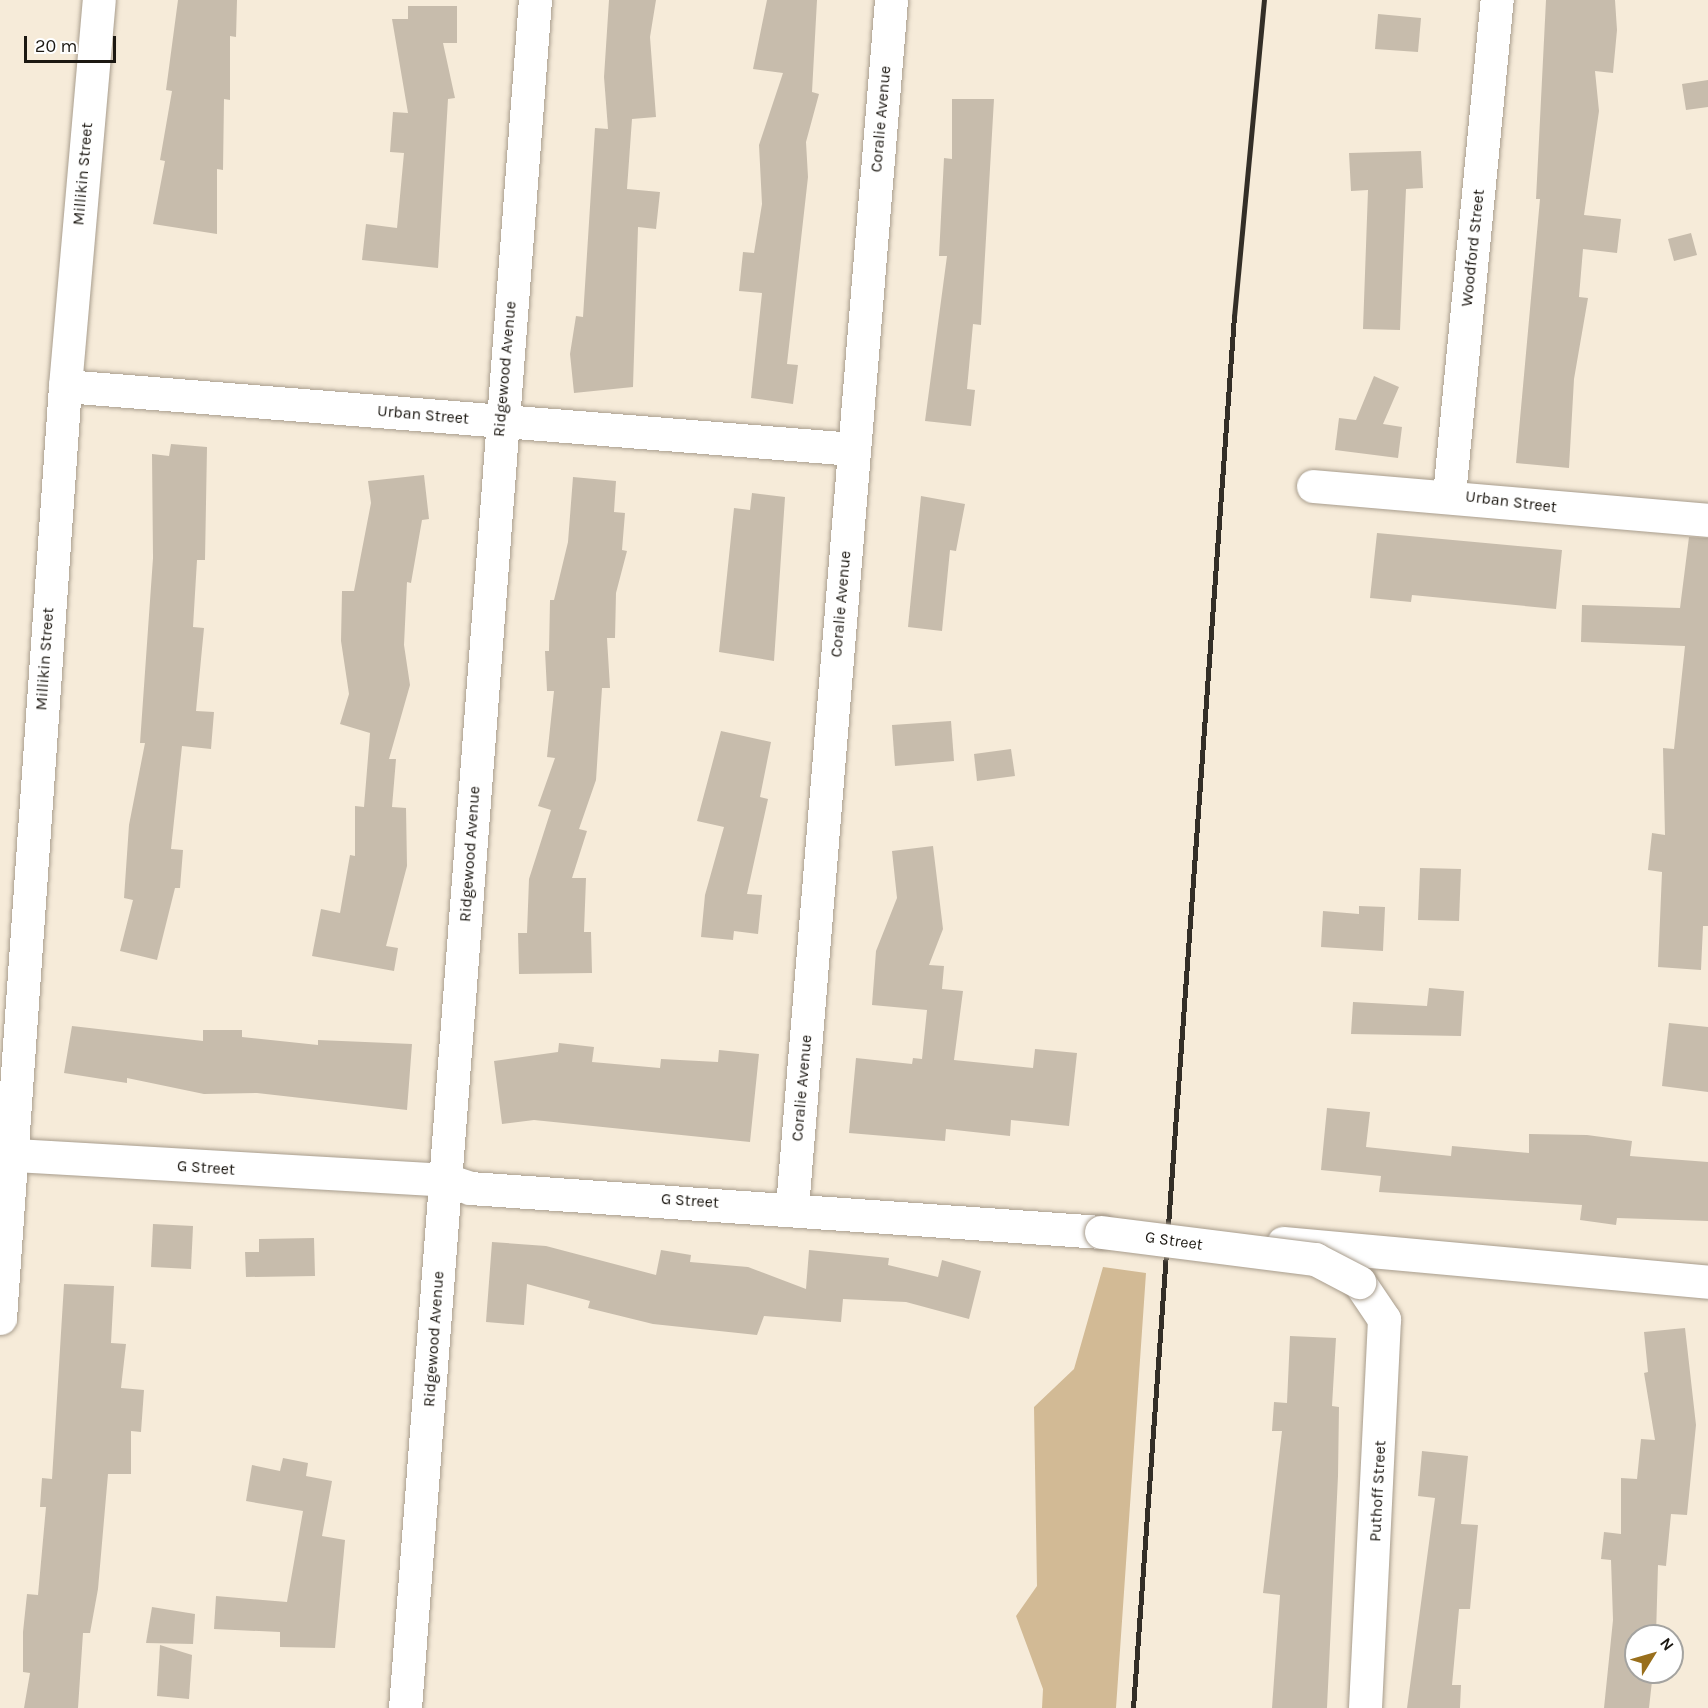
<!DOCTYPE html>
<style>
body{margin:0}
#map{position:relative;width:1708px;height:1708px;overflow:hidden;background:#f6ebd9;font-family:Karla,sans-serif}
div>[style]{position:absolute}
.green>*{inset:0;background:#d2ba95}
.building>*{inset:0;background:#c7bcac}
.roads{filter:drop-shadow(0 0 2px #a89d8d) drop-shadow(0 0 2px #a89d8d)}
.minor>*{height:33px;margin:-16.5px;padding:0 16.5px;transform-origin:16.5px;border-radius:16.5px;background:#fff}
.rail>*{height:4.5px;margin:-2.25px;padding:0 2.25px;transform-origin:2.25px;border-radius:2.25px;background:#332e27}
.bridges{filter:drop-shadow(0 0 2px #a89d8d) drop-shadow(0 0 2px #a89d8d)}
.minor-bridge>*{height:33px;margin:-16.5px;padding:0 16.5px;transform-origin:16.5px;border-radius:16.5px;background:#fff}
span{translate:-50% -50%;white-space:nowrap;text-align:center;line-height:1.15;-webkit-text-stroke:6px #fff;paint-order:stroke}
.street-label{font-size:16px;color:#1c1812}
.north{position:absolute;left:1624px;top:1624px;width:60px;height:60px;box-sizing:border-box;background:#fff;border:2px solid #a4a3a0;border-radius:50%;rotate:53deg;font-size:16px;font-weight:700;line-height:24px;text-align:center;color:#1c1812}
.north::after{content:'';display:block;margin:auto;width:21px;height:27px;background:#996f1c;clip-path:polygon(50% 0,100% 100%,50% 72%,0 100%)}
.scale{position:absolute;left:24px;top:36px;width:92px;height:27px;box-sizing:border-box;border:3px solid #1c1812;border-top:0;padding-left:8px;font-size:18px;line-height:21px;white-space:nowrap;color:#1c1812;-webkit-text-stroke:4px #fff;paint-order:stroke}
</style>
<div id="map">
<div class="green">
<i style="clip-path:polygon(1103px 1267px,1146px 1273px,1116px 1708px,1042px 1708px,1043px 1689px,1016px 1616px,1037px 1586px,1034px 1407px,1074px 1369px)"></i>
</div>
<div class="building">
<i style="clip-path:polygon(178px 0,237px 0,236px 37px,230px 36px,230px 100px,224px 99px,223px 170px,217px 169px,217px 234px,153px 224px,165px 161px,160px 160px,172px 91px,166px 90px)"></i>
<i style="clip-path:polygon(609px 0,656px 0,650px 37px,656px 117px,632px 119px,627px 189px,660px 192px,656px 229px,638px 227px,633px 387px,574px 393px,570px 354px,576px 316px,583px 317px,595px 128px,608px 129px,604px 77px)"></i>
<i style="clip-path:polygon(767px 0,817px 0,812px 92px,819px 94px,806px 142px,808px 177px,787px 364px,798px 365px,793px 404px,751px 398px,762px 293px,739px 291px,743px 252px,754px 253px,762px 204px,759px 145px,783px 73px,753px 69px)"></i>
<i style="clip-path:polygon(1546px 0,1615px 0,1617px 30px,1613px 73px,1595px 71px,1599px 111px,1584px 215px,1621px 219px,1617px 253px,1583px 249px,1579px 297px,1588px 298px,1574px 379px,1569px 468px,1516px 463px,1540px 199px,1536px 199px)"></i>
<i style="clip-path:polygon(408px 6px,457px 6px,457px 43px,443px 43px,455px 98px,448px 99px,438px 268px,362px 260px,366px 224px,397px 228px,404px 153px,390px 152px,393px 112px,408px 113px,392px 19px,408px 19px)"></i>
<i style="clip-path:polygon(1378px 14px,1421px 18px,1418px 52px,1375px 49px)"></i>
<i style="clip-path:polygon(1708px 80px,1708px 107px,1686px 110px,1682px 84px)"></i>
<i style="clip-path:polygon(952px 99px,994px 99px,981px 325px,973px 324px,967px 389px,975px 390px,971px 426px,925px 421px,947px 256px,939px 256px,944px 158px,952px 159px)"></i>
<i style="clip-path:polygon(1421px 151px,1423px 188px,1406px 189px,1400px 330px,1363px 329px,1368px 190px,1351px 191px,1349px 153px)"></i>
<i style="clip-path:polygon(1691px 233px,1697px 255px,1674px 261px,1668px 239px)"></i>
<i style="clip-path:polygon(1374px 376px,1399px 387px,1383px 424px,1402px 427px,1398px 458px,1335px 450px,1339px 418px,1356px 420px)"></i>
<i style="clip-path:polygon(171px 444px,207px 447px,205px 560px,197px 560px,193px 627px,204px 628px,196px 711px,214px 712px,211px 749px,182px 746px,171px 849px,183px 850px,180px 888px,175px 888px,157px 960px,120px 951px,133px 900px,124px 898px,129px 825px,145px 743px,140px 743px,153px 558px,152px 454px,169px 456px)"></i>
<i style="clip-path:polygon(424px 475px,429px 519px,422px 520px,411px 583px,407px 582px,404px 645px,410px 685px,389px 759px,396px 759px,392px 807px,406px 808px,407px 866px,386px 946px,398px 948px,394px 971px,312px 956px,321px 909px,340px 913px,350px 855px,355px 856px,355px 806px,364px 807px,370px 733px,340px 724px,349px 694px,341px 641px,342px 591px,354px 591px,371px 503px,368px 481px)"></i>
<i style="clip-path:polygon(573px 477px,616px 481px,614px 512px,625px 513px,622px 550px,627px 551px,616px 593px,615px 638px,607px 638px,610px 688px,602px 688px,596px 780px,579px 829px,587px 831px,572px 878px,586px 878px,584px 932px,591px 932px,592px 973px,519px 974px,518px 933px,527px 933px,529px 879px,551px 810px,538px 806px,555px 758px,547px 757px,554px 691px,547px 691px,545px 651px,549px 651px,550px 600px,554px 600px,568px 542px)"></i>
<i style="clip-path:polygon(752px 493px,785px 497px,774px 661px,719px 652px,734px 508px,750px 510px)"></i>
<i style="clip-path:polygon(921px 496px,965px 504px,956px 551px,950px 550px,942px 631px,908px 627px)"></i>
<i style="clip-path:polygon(1377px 533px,1562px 550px,1556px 609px,1412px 595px,1411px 602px,1370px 598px)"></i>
<i style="clip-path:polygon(1689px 537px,1708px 538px,1708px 926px,1703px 926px,1701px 970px,1658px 967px,1662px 872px,1648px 870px,1652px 833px,1665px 835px,1663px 748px,1674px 749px,1685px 646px,1581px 642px,1582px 605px,1680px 608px)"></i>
<i style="clip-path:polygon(951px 721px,954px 761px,895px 766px,892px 725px)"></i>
<i style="clip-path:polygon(721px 731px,771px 742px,760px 797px,768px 799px,747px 894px,762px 895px,758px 934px,734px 931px,733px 940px,701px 937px,705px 895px,724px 827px,697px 821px)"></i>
<i style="clip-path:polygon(1011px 749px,1015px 776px,977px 781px,974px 754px)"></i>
<i style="clip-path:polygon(933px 846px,943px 929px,929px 965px,944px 966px,942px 989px,963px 991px,954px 1060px,1033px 1068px,1035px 1049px,1077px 1053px,1069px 1126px,1011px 1120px,1010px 1136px,946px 1129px,945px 1141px,849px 1133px,856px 1058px,912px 1064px,913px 1058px,922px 1059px,927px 1010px,872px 1005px,876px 951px,897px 898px,892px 851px)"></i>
<i style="clip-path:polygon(1420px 868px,1461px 869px,1459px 921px,1418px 920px)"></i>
<i style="clip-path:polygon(1359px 906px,1385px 907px,1383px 951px,1321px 947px,1323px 911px,1359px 914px)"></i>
<i style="clip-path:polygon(1429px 988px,1464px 991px,1461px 1036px,1351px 1034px,1353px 1002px,1427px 1006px)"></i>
<i style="clip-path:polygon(1669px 1023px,1708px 1027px,1708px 1092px,1662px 1086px)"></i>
<i style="clip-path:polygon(72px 1026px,203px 1041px,203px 1030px,242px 1030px,242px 1037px,318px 1045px,318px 1040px,412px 1044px,407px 1110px,257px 1093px,204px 1094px,127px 1078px,127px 1083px,64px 1073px)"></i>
<i style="clip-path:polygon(559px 1043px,594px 1047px,592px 1062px,660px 1068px,661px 1059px,718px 1062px,719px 1050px,759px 1054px,750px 1142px,534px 1120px,502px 1124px,494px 1061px,558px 1052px)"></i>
<i style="clip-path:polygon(1327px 1108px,1370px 1112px,1366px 1147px,1451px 1156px,1452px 1146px,1529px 1153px,1529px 1134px,1587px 1135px,1632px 1141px,1630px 1156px,1708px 1162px,1708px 1221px,1617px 1218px,1616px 1225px,1580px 1220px,1582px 1205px,1379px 1192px,1381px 1176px,1321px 1170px)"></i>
<i style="clip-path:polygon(153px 1224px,193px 1226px,191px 1269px,151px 1267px)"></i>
<i style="clip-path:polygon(314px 1238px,315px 1276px,246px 1277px,245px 1252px,259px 1252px,259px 1239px)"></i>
<i style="clip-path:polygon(492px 1242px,546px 1246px,656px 1275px,661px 1250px,691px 1255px,690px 1262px,748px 1267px,806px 1289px,809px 1250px,889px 1258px,888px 1265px,938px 1277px,942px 1260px,981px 1271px,969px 1319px,906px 1302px,843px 1299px,841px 1322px,764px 1316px,757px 1335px,653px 1324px,588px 1308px,590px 1301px,527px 1284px,524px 1325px,486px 1322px)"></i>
<i style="clip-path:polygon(64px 1284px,114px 1286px,111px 1343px,126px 1344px,121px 1388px,144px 1390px,141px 1432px,131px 1431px,131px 1474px,108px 1474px,98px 1589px,90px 1633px,83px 1633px,78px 1708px,24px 1708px,30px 1673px,23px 1672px,23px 1632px,27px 1594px,38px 1595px,46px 1507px,40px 1507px,42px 1478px,52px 1479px)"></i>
<i style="clip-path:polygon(1685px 1328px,1696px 1425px,1687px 1515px,1671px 1514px,1666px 1566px,1658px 1565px,1656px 1636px,1636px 1636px,1636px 1672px,1653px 1672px,1649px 1708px,1604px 1708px,1613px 1620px,1611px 1560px,1601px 1559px,1604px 1532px,1621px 1534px,1621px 1478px,1637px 1479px,1641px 1439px,1655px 1440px,1644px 1373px,1648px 1372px,1644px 1332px)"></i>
<i style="clip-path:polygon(1290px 1336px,1336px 1338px,1332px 1406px,1339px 1407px,1338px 1476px,1327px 1708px,1272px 1708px,1280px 1595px,1263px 1593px,1282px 1431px,1272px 1431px,1274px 1402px,1287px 1403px)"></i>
<i style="clip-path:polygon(1422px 1451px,1468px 1456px,1461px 1524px,1478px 1525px,1470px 1609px,1459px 1609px,1452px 1685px,1461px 1685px,1460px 1708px,1407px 1708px,1435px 1498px,1418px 1496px)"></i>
<i style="clip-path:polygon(283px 1458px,308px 1463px,306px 1476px,332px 1481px,322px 1536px,345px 1540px,335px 1648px,280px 1647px,280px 1632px,214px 1629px,216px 1596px,287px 1602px,303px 1511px,246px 1501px,252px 1465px,280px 1471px)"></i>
<i style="clip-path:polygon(152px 1607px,195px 1614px,193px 1644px,146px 1643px)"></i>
<i style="clip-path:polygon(160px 1645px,192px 1655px,189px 1699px,157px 1696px)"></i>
</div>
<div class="roads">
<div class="minor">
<i style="left:65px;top:386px;width:791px;rotate:4.57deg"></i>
<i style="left:1313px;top:486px;width:396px;rotate:4.9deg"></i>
<i style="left:1449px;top:495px;width:497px;rotate:-84.5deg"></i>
<i style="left:15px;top:1155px;width:432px;rotate:3.3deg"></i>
<i style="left:446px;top:1180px;width:25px;rotate:18deg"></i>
<i style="left:470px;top:1188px;width:633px;rotate:3.99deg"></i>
<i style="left:792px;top:1207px;width:1211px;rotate:-85.31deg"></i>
<i style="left:1283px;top:1243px;width:427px;rotate:5.2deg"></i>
<i style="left:1359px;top:1282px;width:45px;rotate:56deg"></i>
<i style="left:1384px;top:1319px;width:389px;rotate:92.8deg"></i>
<i style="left:0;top:1318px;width:934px;rotate:-86.01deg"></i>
<i style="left:65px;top:386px;width:387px;rotate:-85deg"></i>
<i style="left:405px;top:1708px;width:1713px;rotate:-85.65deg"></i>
</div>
</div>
<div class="rail">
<i style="left:1133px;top:1708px;width:1395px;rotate:-85.85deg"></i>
<i style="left:1234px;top:317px;width:318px;rotate:-84.6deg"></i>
</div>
<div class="bridges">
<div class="minor-bridge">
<i style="left:1101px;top:1232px;width:216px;rotate:7.2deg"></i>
<i style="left:1315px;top:1259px;width:50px;rotate:27.6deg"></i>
</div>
</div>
<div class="street-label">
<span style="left:881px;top:119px;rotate:-85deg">Coralie Avenue</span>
<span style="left:83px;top:174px;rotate:-85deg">Millikin Street</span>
<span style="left:1473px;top:248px;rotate:-84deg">Woodford Street</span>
<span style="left:505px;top:369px;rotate:-85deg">Ridgewood Avenue</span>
<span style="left:423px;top:415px;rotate:5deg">Urban Street</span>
<span style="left:1511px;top:502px;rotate:7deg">Urban Street</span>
<span style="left:841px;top:604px;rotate:-85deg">Coralie Avenue</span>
<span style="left:45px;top:659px;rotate:-86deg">Millikin Street</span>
<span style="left:470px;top:854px;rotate:-86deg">Ridgewood Avenue</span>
<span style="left:802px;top:1088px;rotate:-85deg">Coralie Avenue</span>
<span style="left:206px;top:1168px;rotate:4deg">G Street</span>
<span style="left:690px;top:1201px;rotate:4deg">G Street</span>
<span style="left:1174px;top:1241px;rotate:8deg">G Street</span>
<span style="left:434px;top:1339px;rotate:-86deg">Ridgewood Avenue</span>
<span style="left:1378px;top:1491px;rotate:-87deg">Puthoff Street</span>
</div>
<div class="north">N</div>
<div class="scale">20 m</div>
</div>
